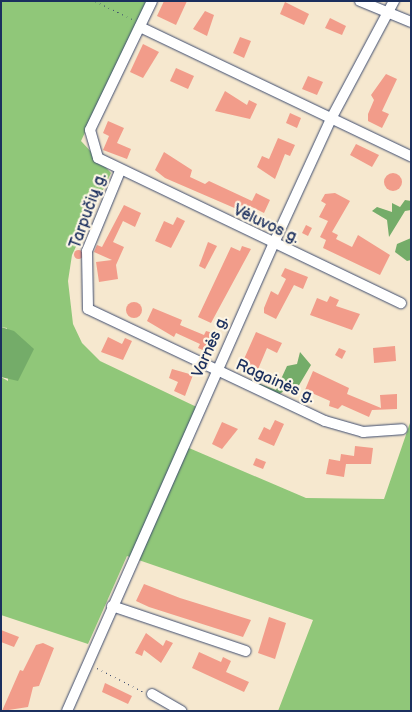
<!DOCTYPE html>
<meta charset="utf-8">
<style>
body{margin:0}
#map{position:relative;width:412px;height:712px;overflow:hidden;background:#f6e8cf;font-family:"Balsamiq Sans",sans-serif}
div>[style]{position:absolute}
.green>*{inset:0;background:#90c779}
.forest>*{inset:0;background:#74ac69}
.building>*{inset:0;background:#f29c8a}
.round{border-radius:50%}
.path>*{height:1px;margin-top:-0.5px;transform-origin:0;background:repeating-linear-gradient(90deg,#3c4b6f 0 1px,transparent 0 5px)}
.roads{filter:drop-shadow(0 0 1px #3c4b6f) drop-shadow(0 0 1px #3c4b6f)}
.minor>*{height:10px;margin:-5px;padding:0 5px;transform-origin:5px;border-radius:5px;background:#fff}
span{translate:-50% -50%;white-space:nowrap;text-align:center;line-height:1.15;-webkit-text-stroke:4.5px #fcf5e5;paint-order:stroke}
.street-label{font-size:16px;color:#1b2f5e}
.frame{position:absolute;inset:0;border:2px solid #1b2f5e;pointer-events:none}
</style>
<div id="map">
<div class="green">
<i style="clip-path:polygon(1px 1px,147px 1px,81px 141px,111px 173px,72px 255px,68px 281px,73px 324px,82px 343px,100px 361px,203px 410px,189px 448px,306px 498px,384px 499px,411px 420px,411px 711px,278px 711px,313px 620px,127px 556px,88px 644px,1px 615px,1px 377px,8px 381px,7px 328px,1px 327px)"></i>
</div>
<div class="forest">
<i style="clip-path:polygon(405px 200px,411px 201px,411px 210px,405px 211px,389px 237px,387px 220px,372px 211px,377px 207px,392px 212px,392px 203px,400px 207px)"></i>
<i style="clip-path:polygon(411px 238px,411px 260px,407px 261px,395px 252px,397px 244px)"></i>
<i style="clip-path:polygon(1px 327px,14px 331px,34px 349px,18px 381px,1px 377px)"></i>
<i style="clip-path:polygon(300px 352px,311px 365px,295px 392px,288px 388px,277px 396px,242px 377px,276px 390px,287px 366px,297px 364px)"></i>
</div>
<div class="building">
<i style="clip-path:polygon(164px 1px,187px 1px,176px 25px,157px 16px)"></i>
<i style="clip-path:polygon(285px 2px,309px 14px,304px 25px,280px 14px)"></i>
<i style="clip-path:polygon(205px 11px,214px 15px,207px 36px,193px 29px)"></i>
<i style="clip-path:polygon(330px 18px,346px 26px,342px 35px,325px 28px)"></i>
<i style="clip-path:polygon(240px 37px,251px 41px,244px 58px,233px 53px)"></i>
<i style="clip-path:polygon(143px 44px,159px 52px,143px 78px,130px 72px)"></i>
<i style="clip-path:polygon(176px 68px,194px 76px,188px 89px,170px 81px)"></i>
<i style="clip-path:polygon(386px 74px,397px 79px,382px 111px,389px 114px,382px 128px,368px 121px,368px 114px,374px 100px,371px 95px)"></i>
<i style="clip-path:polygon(308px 76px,323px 82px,317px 95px,302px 89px)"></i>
<i style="clip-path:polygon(225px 91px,247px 105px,249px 100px,257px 104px,250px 119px,215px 111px)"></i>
<i style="clip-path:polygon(290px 113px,301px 118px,297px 128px,286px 123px)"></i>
<i style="clip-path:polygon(108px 121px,124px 128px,117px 143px,131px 149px,127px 159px,103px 150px,109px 136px,103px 133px)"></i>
<i style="clip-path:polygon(278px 138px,295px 145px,290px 156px,285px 154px,275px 179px,257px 167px,262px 156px,269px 159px)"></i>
<i style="clip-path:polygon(356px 144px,379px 155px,372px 167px,350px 155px)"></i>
<i style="clip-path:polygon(164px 152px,192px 170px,190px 177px,205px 184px,209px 181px,252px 201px,256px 193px,270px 200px,264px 213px,250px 206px,246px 213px,165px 178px,155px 170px)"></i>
<i class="round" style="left:384px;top:173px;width:18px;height:18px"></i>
<i style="clip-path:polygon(335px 193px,350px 201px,332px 232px,338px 235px,336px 239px,352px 247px,358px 235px,390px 255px,380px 275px,323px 248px,326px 240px,320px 237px,328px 221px,319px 217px,326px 204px,321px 201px,325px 194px)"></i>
<i style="clip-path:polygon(124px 205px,141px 213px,135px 227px,123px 221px,113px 242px,124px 247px,116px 265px,118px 279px,99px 282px,96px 262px,112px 260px,94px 252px,97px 245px,102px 247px)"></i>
<i style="clip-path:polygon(177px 217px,185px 221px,171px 248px,155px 241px,164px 221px,173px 225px)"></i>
<i style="clip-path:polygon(306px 225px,312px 228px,308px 236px,302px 233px)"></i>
<i style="clip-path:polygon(208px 242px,217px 246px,205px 269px,199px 266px)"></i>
<i style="clip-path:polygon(242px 246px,251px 249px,211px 323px,198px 317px,231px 247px,240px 251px)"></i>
<i class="round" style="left:73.5px;top:249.5px;width:9px;height:9px"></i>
<i style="clip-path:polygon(285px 268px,308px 277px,303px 289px,294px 285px,276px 319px,264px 313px,264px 308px,271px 291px,278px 295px,286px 279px,281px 276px)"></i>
<i style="clip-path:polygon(330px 296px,339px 300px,336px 306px,360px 314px,352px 330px,310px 315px,317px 298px,327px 302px)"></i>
<i class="round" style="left:126px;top:302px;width:16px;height:16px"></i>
<i style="clip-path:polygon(153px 308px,182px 320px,180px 325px,204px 335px,206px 331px,213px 333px,205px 351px,198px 348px,200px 344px,176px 333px,174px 337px,147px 321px)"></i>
<i style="clip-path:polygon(256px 332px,282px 343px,277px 353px,267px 348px,256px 374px,245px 370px,248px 362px,244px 359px)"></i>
<i style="clip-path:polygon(108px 337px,122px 344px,125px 338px,132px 341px,123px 360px,101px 352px)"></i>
<i style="clip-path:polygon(395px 346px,396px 361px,374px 363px,373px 348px)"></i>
<i style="clip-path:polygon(339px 348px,346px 351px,342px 359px,335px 355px)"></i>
<i style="clip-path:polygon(172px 369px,193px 375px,185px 396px,174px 391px,178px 382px,169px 378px)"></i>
<i style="clip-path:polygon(313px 371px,349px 388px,347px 394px,381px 408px,380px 395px,397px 394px,397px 409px,372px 410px,369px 417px,342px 405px,338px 409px,329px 406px,330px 401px,305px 390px)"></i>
<i style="clip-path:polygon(275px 420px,284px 424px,274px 446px,258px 439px,264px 427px,270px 430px)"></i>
<i style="clip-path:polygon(222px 422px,238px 429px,222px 449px,212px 444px)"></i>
<i style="clip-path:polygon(355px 446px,373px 448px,371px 464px,346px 464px,344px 477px,326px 474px,329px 459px,340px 461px,341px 454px,354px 456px)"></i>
<i style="clip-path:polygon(256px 458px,266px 462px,263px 469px,253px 465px)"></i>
<i style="clip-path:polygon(144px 584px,180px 598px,251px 620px,243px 637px,149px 607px,136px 601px)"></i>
<i style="clip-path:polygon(269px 617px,286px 623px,275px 659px,258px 653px)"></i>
<i style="clip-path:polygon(1px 630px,19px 637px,14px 647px,1px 642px)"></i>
<i style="clip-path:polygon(146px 633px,163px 646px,166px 640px,173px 643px,161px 663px,144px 650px,142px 656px,135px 653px)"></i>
<i style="clip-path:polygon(43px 643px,54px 648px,39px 686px,33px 687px,28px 707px,2px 711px,20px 670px,23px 671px,36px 645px)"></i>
<i style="clip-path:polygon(199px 652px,221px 662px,223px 657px,231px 661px,226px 672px,249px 682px,244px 692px,192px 668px)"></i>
<i style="clip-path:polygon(105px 683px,132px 696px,128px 704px,102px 692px)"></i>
</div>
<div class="path">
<i style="left:95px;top:1px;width:41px;rotate:25.9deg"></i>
<i style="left:97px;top:668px;width:51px;rotate:27.1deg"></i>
</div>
<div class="roads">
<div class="minor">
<i style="left:152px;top:1px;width:143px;rotate:115.7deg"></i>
<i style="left:90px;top:130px;width:29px;rotate:74deg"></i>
<i style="left:98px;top:158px;width:336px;rotate:25.6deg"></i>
<i style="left:360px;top:1px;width:55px;rotate:22.4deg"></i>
<i style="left:140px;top:27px;width:300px;rotate:25.5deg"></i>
<i style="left:120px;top:171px;width:87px;rotate:112.4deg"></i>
<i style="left:87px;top:251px;width:58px;rotate:89deg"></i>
<i style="left:88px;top:309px;width:262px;rotate:25.3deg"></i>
<i style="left:325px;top:421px;width:40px;rotate:16deg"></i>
<i style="left:363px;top:432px;width:39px;rotate:-4deg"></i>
<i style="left:112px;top:606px;width:141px;rotate:18.6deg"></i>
<i style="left:152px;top:694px;width:34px;rotate:30deg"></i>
<i style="left:67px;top:711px;width:510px;rotate:-66.15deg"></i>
<i style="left:273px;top:245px;width:141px;rotate:-65.3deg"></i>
<i style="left:332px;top:117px;width:132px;rotate:-61.9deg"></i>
</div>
</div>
<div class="street-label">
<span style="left:89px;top:211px;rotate:-70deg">Tarpučių g.</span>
<span style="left:266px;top:225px;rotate:25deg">Vėluvos g.</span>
<span style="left:211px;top:347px;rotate:-66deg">Varnės g.</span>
<span style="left:275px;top:382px;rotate:24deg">Ragainės g.</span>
</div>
<div class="frame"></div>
</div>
